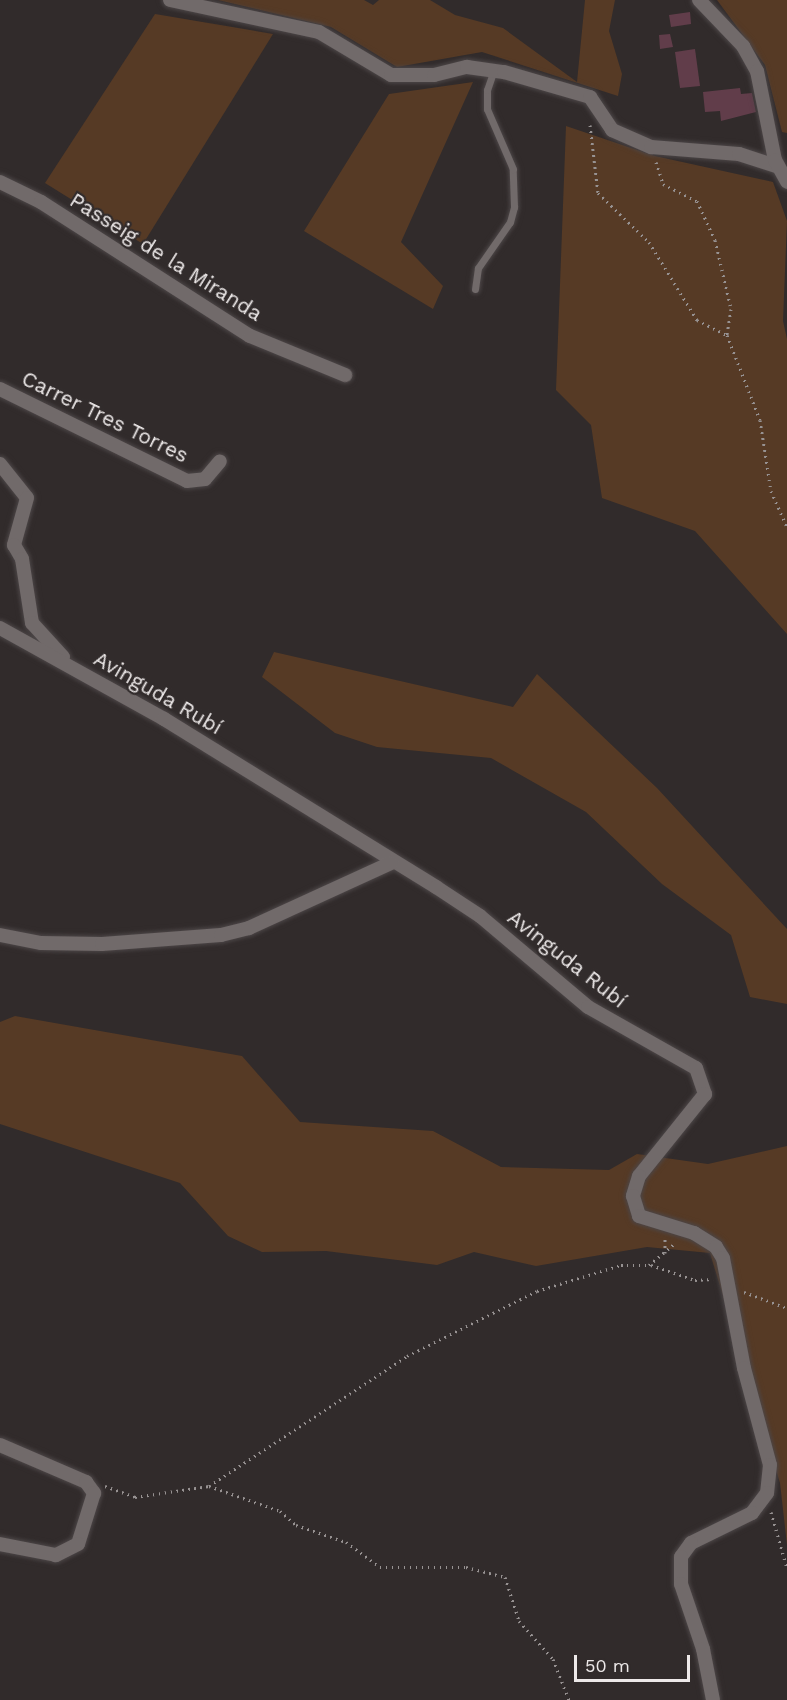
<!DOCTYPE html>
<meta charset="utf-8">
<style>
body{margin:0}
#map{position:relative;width:787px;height:1700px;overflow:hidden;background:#312b2b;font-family:"Work Sans",sans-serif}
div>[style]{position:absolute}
.green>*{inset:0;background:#563a25}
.building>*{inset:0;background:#613d4a}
.path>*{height:3px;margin-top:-1.5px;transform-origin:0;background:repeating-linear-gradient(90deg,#979292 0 1.5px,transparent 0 6px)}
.roads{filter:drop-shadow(0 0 2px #4c4647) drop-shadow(0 0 2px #4c4647)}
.service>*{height:7px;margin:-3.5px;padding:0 3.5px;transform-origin:3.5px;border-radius:3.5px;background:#716a6a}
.minor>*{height:14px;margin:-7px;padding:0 7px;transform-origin:7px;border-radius:7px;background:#716a6a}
span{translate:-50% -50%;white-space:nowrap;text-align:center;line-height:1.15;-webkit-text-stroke:4.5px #312b2b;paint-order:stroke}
.street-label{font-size:21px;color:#ede9e9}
.scale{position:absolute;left:574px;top:1655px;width:116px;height:27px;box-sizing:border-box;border:3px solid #ede9e9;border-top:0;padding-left:8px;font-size:18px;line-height:21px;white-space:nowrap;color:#ede9e9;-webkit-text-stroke:4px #312b2b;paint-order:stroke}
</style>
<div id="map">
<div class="green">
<i style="clip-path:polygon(218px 0,364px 0,373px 5px,379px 0,430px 0,455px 15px,503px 28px,577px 82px,585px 0,615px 0,609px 31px,622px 74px,618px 96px,482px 52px,397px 67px,331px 27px)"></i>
<i style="clip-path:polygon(717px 0,787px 0,787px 133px,782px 132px,765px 65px)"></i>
<i style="clip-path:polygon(155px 14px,273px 34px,143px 244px,45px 183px)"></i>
<i style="clip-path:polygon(473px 82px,401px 242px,443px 286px,433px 309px,304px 231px,389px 94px)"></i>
<i style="clip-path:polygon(566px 126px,655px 156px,773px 182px,787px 221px,783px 321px,787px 339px,787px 634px,695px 531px,602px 498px,591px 425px,556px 390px)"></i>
<i style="clip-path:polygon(274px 652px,513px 707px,537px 674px,657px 788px,787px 929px,787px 1004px,750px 997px,731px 935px,662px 884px,586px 812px,491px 758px,377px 747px,335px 733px,262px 677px)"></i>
<i style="clip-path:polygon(15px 1016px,242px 1056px,300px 1122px,433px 1131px,501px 1167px,609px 1170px,637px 1154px,708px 1164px,787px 1146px,787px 1545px,780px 1483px,710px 1253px,647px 1247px,536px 1266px,474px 1252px,437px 1265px,326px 1251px,262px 1252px,228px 1236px,180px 1183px,0 1124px,0 1022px)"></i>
</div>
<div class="building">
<i style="clip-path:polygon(690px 12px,691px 24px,671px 27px,669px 15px)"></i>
<i style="clip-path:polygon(670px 34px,673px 47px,660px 49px,659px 35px)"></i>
<i style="clip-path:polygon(695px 49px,700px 86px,680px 88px,675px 52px)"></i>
<i style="clip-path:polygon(740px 88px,741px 94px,752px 93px,756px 112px,721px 121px,720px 111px,705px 112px,703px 92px)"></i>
</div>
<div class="path">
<i style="left:590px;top:125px;width:68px;rotate:83.3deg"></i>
<i style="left:598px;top:193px;width:71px;rotate:43.9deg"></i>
<i style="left:649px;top:242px;width:92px;rotate:58.4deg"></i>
<i style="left:697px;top:320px;width:34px;rotate:27deg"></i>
<i style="left:727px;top:335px;width:91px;rotate:68.8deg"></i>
<i style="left:760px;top:420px;width:72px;rotate:81.2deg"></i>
<i style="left:771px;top:491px;width:39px;rotate:66deg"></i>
<i style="left:656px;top:162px;width:23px;rotate:72deg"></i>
<i style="left:663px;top:184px;width:38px;rotate:27deg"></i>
<i style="left:697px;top:201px;width:43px;rotate:65.2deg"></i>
<i style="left:715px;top:240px;width:71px;rotate:76.9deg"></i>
<i style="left:731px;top:309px;width:26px;rotate:99deg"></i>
<i style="left:665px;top:1253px;width:14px;rotate:-90deg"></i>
<i style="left:651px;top:1265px;width:46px;rotate:18.8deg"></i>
<i style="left:695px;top:1280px;width:18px;rotate:-3deg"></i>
<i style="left:744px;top:1292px;width:46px;rotate:20.4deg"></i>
<i style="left:105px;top:1486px;width:32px;rotate:20deg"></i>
<i style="left:135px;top:1497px;width:75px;rotate:-8.5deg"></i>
<i style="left:209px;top:1486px;width:237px;rotate:-33.3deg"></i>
<i style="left:407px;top:1356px;width:145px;rotate:-26.6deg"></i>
<i style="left:537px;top:1291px;width:88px;rotate:-17.2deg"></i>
<i style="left:621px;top:1265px;width:28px"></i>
<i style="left:649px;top:1265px;width:35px;rotate:-40deg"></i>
<i style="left:209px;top:1486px;width:75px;rotate:19.4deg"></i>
<i style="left:280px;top:1511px;width:21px;rotate:41deg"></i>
<i style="left:296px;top:1525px;width:53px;rotate:18.8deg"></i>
<i style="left:346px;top:1542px;width:42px;rotate:36.3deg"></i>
<i style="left:380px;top:1567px;width:86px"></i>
<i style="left:466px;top:1567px;width:40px;rotate:14.4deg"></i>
<i style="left:505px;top:1577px;width:46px;rotate:72.3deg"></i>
<i style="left:519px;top:1621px;width:51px;rotate:48.2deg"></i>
<i style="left:553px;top:1659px;width:44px;rotate:68.7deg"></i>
<i style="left:771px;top:1512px;width:58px;rotate:74.1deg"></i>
</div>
<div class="roads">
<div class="service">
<i style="left:475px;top:289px;width:21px;rotate:-82deg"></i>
<i style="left:478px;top:268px;width:56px;rotate:-55.2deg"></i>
<i style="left:510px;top:222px;width:16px;rotate:-75deg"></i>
<i style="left:514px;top:207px;width:38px;rotate:-92deg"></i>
<i style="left:513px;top:169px;width:65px;rotate:-113.4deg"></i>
<i style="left:487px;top:109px;width:19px;rotate:-90deg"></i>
<i style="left:487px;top:90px;width:21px;rotate:-71deg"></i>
</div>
<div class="minor">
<i style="left:170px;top:0;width:152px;rotate:12.1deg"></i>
<i style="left:319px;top:32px;width:84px;rotate:30.8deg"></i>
<i style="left:391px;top:75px;width:43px"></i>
<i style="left:434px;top:75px;width:34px;rotate:-14deg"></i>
<i style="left:467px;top:67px;width:37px;rotate:8deg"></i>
<i style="left:504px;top:72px;width:90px;rotate:16.2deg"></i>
<i style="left:590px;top:97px;width:40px;rotate:56deg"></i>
<i style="left:612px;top:130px;width:43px;rotate:23.6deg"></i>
<i style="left:651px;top:147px;width:88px;rotate:4.5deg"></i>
<i style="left:739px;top:154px;width:40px;rotate:18deg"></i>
<i style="left:699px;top:0;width:64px;rotate:46.3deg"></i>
<i style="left:743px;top:46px;width:29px;rotate:61deg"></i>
<i style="left:757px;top:71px;width:91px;rotate:78.6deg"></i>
<i style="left:775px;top:160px;width:25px;rotate:61deg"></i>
<i style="left:0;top:182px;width:46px;rotate:26deg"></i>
<i style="left:41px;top:202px;width:248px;rotate:32.7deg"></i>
<i style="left:250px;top:336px;width:103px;rotate:22.3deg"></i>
<i style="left:0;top:389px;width:208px;rotate:26.2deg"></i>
<i style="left:187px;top:481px;width:18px;rotate:-6deg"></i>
<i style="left:205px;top:479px;width:23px;rotate:-50deg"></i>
<i style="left:0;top:464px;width:43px;rotate:51.5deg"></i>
<i style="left:27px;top:498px;width:49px;rotate:105.5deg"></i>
<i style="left:14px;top:545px;width:16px;rotate:60deg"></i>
<i style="left:22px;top:559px;width:65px;rotate:81.1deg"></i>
<i style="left:32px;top:623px;width:46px;rotate:47.6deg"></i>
<i style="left:0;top:628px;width:188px;rotate:29deg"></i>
<i style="left:164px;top:719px;width:320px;rotate:31.7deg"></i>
<i style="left:436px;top:887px;width:53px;rotate:33.4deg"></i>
<i style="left:480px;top:916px;width:141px;rotate:40.1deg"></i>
<i style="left:588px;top:1007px;width:124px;rotate:29.5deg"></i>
<i style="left:696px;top:1068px;width:28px;rotate:71deg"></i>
<i style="left:705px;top:1094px;width:105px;rotate:128.8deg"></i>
<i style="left:639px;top:1176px;width:21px;rotate:107deg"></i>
<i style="left:633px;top:1196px;width:21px;rotate:73deg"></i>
<i style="left:639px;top:1216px;width:58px;rotate:17.2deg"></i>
<i style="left:694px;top:1233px;width:26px;rotate:32deg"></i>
<i style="left:716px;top:1247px;width:13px;rotate:58deg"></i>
<i style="left:723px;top:1258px;width:112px;rotate:79.2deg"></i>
<i style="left:744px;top:1368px;width:100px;rotate:75deg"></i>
<i style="left:770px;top:1465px;width:28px;rotate:96deg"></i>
<i style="left:767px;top:1493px;width:25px;rotate:127deg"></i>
<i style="left:752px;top:1513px;width:68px;rotate:153.8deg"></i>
<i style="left:691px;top:1543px;width:17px;rotate:126deg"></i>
<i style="left:681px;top:1557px;width:27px;rotate:90deg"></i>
<i style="left:681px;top:1584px;width:69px;rotate:71.3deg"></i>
<i style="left:703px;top:1649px;width:52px;rotate:78.9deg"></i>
<i style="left:0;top:935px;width:42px;rotate:11deg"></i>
<i style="left:41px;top:943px;width:61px;rotate:0.9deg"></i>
<i style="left:102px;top:944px;width:119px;rotate:-4.3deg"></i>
<i style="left:221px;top:935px;width:29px;rotate:-14deg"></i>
<i style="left:249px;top:928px;width:156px;rotate:-24.6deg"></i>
<i style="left:0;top:1445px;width:94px;rotate:23.3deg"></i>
<i style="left:86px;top:1482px;width:14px;rotate:54deg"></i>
<i style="left:94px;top:1493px;width:53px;rotate:107.4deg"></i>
<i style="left:78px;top:1544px;width:25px;rotate:153deg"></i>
<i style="left:56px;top:1555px;width:57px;rotate:-168.9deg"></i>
</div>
</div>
<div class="street-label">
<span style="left:166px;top:257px;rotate:32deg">Passeig de la Miranda</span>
<span style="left:105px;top:417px;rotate:26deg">Carrer Tres Torres</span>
<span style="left:158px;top:693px;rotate:30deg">Avinguda Rubí</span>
<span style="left:567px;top:959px;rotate:38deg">Avinguda Rubí</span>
</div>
<div class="scale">50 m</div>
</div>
